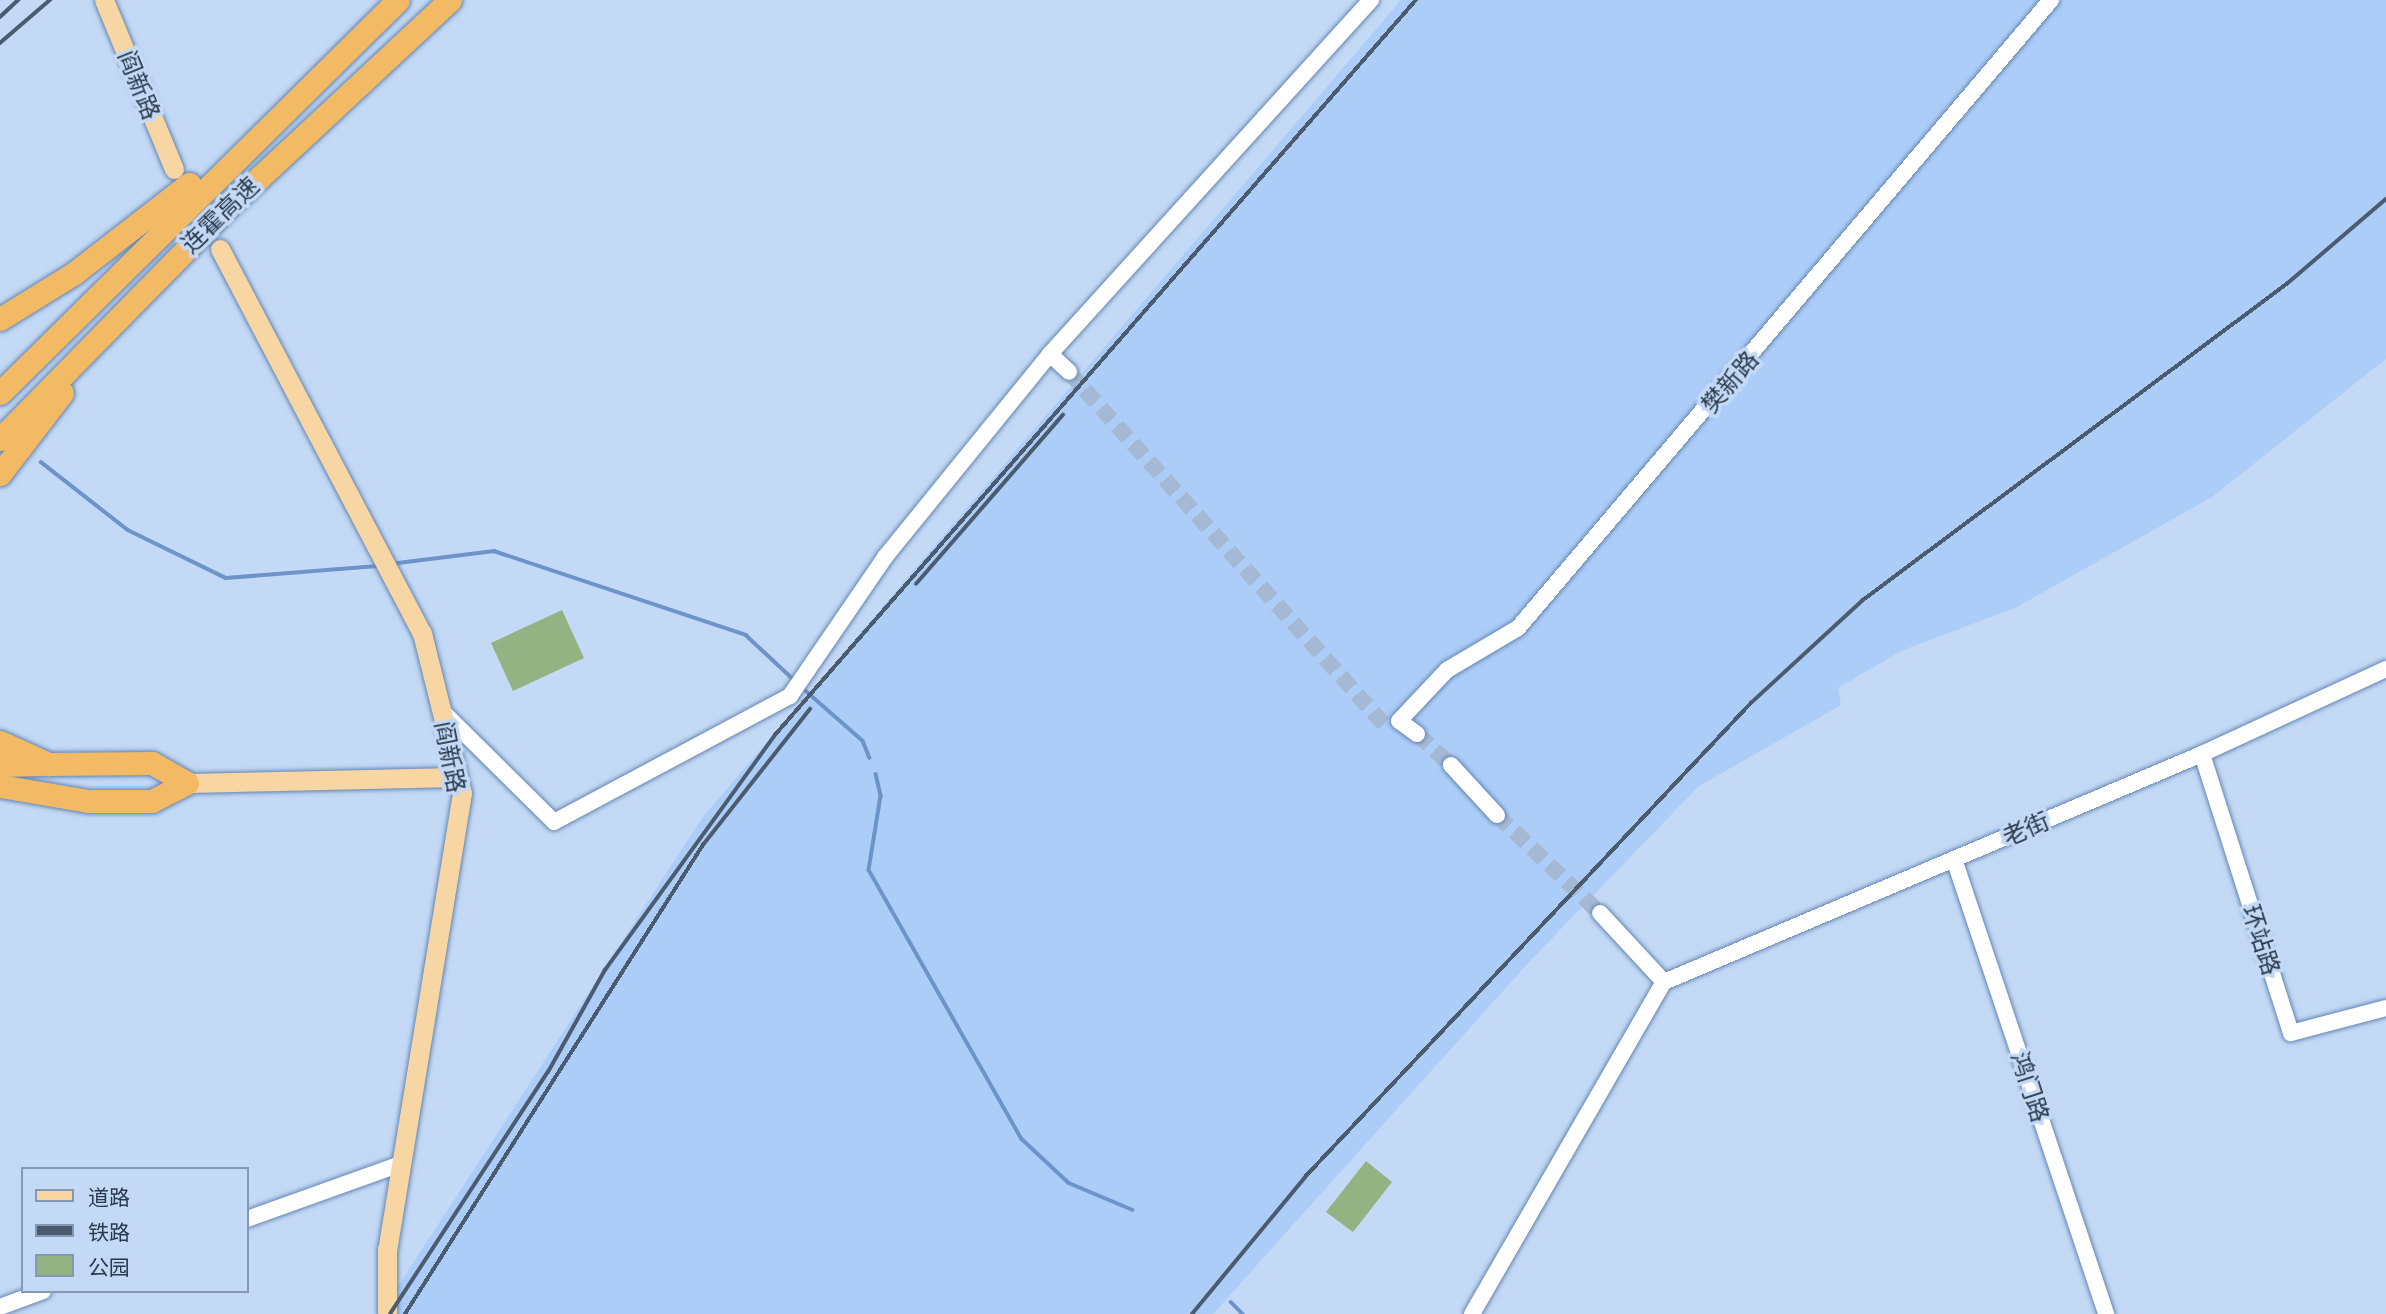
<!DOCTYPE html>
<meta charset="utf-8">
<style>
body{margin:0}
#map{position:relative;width:2386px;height:1314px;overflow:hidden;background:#c3d9f6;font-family:Mulish,"Noto Sans SC",sans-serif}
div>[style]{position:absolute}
.built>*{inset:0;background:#adcdf9}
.green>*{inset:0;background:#93b482}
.stream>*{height:3.5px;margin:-1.75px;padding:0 1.75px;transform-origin:1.75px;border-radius:1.75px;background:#6d94c8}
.minor-tunnel>*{height:16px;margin-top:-8px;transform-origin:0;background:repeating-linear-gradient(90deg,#a5b9d4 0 16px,transparent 0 24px)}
.roads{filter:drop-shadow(0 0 2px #6486b2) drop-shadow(0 0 2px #6486b2)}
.minor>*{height:16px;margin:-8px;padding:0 8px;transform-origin:8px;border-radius:8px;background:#fff}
.major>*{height:19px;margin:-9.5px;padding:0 9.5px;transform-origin:9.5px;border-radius:9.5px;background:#f7d6a3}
.highway>*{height:23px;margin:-11.5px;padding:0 11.5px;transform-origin:11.5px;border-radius:11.5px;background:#f2ba65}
.rail>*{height:3.5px;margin:-1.75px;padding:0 1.75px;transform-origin:1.75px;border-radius:1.75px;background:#4b5b70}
span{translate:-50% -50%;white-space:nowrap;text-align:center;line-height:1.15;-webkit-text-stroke:7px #c3d9f6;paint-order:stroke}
.street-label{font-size:24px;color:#2b394c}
.legend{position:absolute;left:21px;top:1167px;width:228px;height:126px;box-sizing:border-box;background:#c3d9f6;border:2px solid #8699b2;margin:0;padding:9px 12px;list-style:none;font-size:21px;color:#2b394c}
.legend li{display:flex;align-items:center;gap:14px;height:35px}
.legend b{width:35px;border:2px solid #8699b2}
</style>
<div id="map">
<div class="built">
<i style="clip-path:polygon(1401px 0,2386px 0,2386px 359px,2212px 497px,2017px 607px,1901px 651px,1838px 688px,1841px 705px,1699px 786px,1530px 961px,1213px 1314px,380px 1314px,702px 818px)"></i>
</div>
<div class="green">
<i style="clip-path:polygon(562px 610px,584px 658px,513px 691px,491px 643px)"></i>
<i style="clip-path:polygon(1366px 1161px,1392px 1182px,1353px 1232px,1326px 1212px)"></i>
</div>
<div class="stream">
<i style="left:41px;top:462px;width:110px;rotate:38deg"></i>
<i style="left:128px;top:530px;width:109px;rotate:26.1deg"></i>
<i style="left:226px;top:578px;width:152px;rotate:-4.5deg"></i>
<i style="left:398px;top:563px;width:97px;rotate:-7.1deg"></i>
<i style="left:494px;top:551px;width:266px;rotate:18.4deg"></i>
<i style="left:746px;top:635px;width:63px;rotate:43.1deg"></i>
<i style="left:805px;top:690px;width:77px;rotate:41.3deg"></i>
<i style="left:863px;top:741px;width:18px;rotate:68deg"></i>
<i style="left:876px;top:774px;width:23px;rotate:77deg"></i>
<i style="left:881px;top:796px;width:75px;rotate:99.2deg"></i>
<i style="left:869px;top:870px;width:309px;rotate:60.4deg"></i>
<i style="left:1022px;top:1139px;width:64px;rotate:43.1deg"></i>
<i style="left:1069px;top:1183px;width:69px;rotate:22.9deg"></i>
<i style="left:1231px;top:1302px;width:17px;rotate:45deg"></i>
</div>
<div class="minor-tunnel">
<i style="left:1069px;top:372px;width:475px;rotate:48.2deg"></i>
<i style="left:1417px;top:734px;width:46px;rotate:42.4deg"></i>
<i style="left:1497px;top:815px;width:142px;rotate:43.6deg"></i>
</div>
<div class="roads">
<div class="minor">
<i style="left:1050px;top:354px;width:26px;rotate:43deg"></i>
<i style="left:441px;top:710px;width:159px;rotate:44.7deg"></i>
<i style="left:554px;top:822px;width:268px;rotate:-28.1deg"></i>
<i style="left:790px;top:696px;width:168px;rotate:-55.6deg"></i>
<i style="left:885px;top:557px;width:262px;rotate:-50.9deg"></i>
<i style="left:1050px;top:354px;width:478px;rotate:-47.8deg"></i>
<i style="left:1417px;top:734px;width:22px;rotate:-144deg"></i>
<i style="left:1399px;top:721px;width:70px;rotate:-46.7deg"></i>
<i style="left:1447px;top:670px;width:82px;rotate:-30.6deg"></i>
<i style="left:1518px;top:628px;width:824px;rotate:-49.68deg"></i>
<i style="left:2202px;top:754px;width:293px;rotate:72.3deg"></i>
<i style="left:2291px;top:1033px;width:98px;rotate:-14.7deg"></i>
<i style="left:1451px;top:765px;width:68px;rotate:47.4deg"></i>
<i style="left:1954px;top:859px;width:480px;rotate:71.5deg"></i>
<i style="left:1664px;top:982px;width:584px;rotate:-22.97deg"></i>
<i style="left:2202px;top:754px;width:203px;rotate:-24.8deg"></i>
<i style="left:247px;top:1219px;width:164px;rotate:-19.7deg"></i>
<i style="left:0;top:1307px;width:46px;rotate:-20.4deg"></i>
<i style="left:1472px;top:1314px;width:384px;rotate:-60deg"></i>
<i style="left:1664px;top:982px;width:94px;rotate:-132.8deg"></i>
</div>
<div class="major">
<i style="left:104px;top:0;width:183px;rotate:67.5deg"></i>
<i style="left:220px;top:249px;width:434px;rotate:62.3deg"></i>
<i style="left:422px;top:633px;width:165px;rotate:76deg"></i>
<i style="left:462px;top:793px;width:462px;rotate:99.3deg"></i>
<i style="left:387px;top:1249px;width:63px;rotate:90deg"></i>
<i style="left:187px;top:783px;width:271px;rotate:-1.3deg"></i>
</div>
<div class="highway">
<i style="left:0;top:319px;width:86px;rotate:-31.7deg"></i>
<i style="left:73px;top:274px;width:147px;rotate:-37.8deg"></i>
<i style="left:0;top:393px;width:559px;rotate:-44.64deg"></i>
<i style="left:0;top:439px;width:328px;rotate:-45.5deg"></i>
<i style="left:230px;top:205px;width:301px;rotate:-43deg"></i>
<i style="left:0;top:474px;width:102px;rotate:-52.6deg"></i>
<i style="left:0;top:742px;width:54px;rotate:24.2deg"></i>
<i style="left:49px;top:764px;width:103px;rotate:-0.6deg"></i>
<i style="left:152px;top:763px;width:40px;rotate:29.7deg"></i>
<i style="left:187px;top:783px;width:39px;rotate:153deg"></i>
<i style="left:152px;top:801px;width:64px;rotate:180deg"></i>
<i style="left:88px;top:801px;width:89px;rotate:-170.3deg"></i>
<i style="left:0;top:765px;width:42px;rotate:-1.4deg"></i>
</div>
</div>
<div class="rail">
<i style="left:0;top:17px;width:25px;rotate:-43deg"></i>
<i style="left:0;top:43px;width:66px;rotate:-40.7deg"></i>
<i style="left:916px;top:584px;width:224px;rotate:-49deg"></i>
<i style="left:390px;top:1314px;width:289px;rotate:-56.9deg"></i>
<i style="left:548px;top:1072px;width:117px;rotate:-60.8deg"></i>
<i style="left:605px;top:970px;width:290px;rotate:-54.1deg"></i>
<i style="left:775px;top:735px;width:975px;rotate:-48.91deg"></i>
<i style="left:405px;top:1314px;width:556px;rotate:-57.57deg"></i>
<i style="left:703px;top:845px;width:173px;rotate:-51.8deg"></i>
<i style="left:1192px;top:1314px;width:179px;rotate:-50.4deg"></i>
<i style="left:1306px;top:1176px;width:649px;rotate:-46.75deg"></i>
<i style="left:1751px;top:703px;width:152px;rotate:-42.6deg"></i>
<i style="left:1863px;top:600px;width:530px;rotate:-36.72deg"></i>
<i style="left:2288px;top:283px;width:129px;rotate:-40.6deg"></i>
</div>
<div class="street-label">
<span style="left:139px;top:85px;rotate:68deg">阎新路</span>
<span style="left:220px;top:215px;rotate:-44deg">连霍高速</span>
<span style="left:1730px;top:382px;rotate:-49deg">樊新路</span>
<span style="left:450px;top:757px;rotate:79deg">阎新路</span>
<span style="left:2026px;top:829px;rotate:-23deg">老街</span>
<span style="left:2261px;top:940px;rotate:72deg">环站路</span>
<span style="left:2030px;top:1087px;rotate:72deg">鸿门路</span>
</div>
<ul class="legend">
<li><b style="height:9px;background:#f7d6a3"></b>道路</li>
<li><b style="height:9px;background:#4b5b70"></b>铁路</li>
<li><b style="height:19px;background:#93b482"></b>公园</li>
</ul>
</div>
